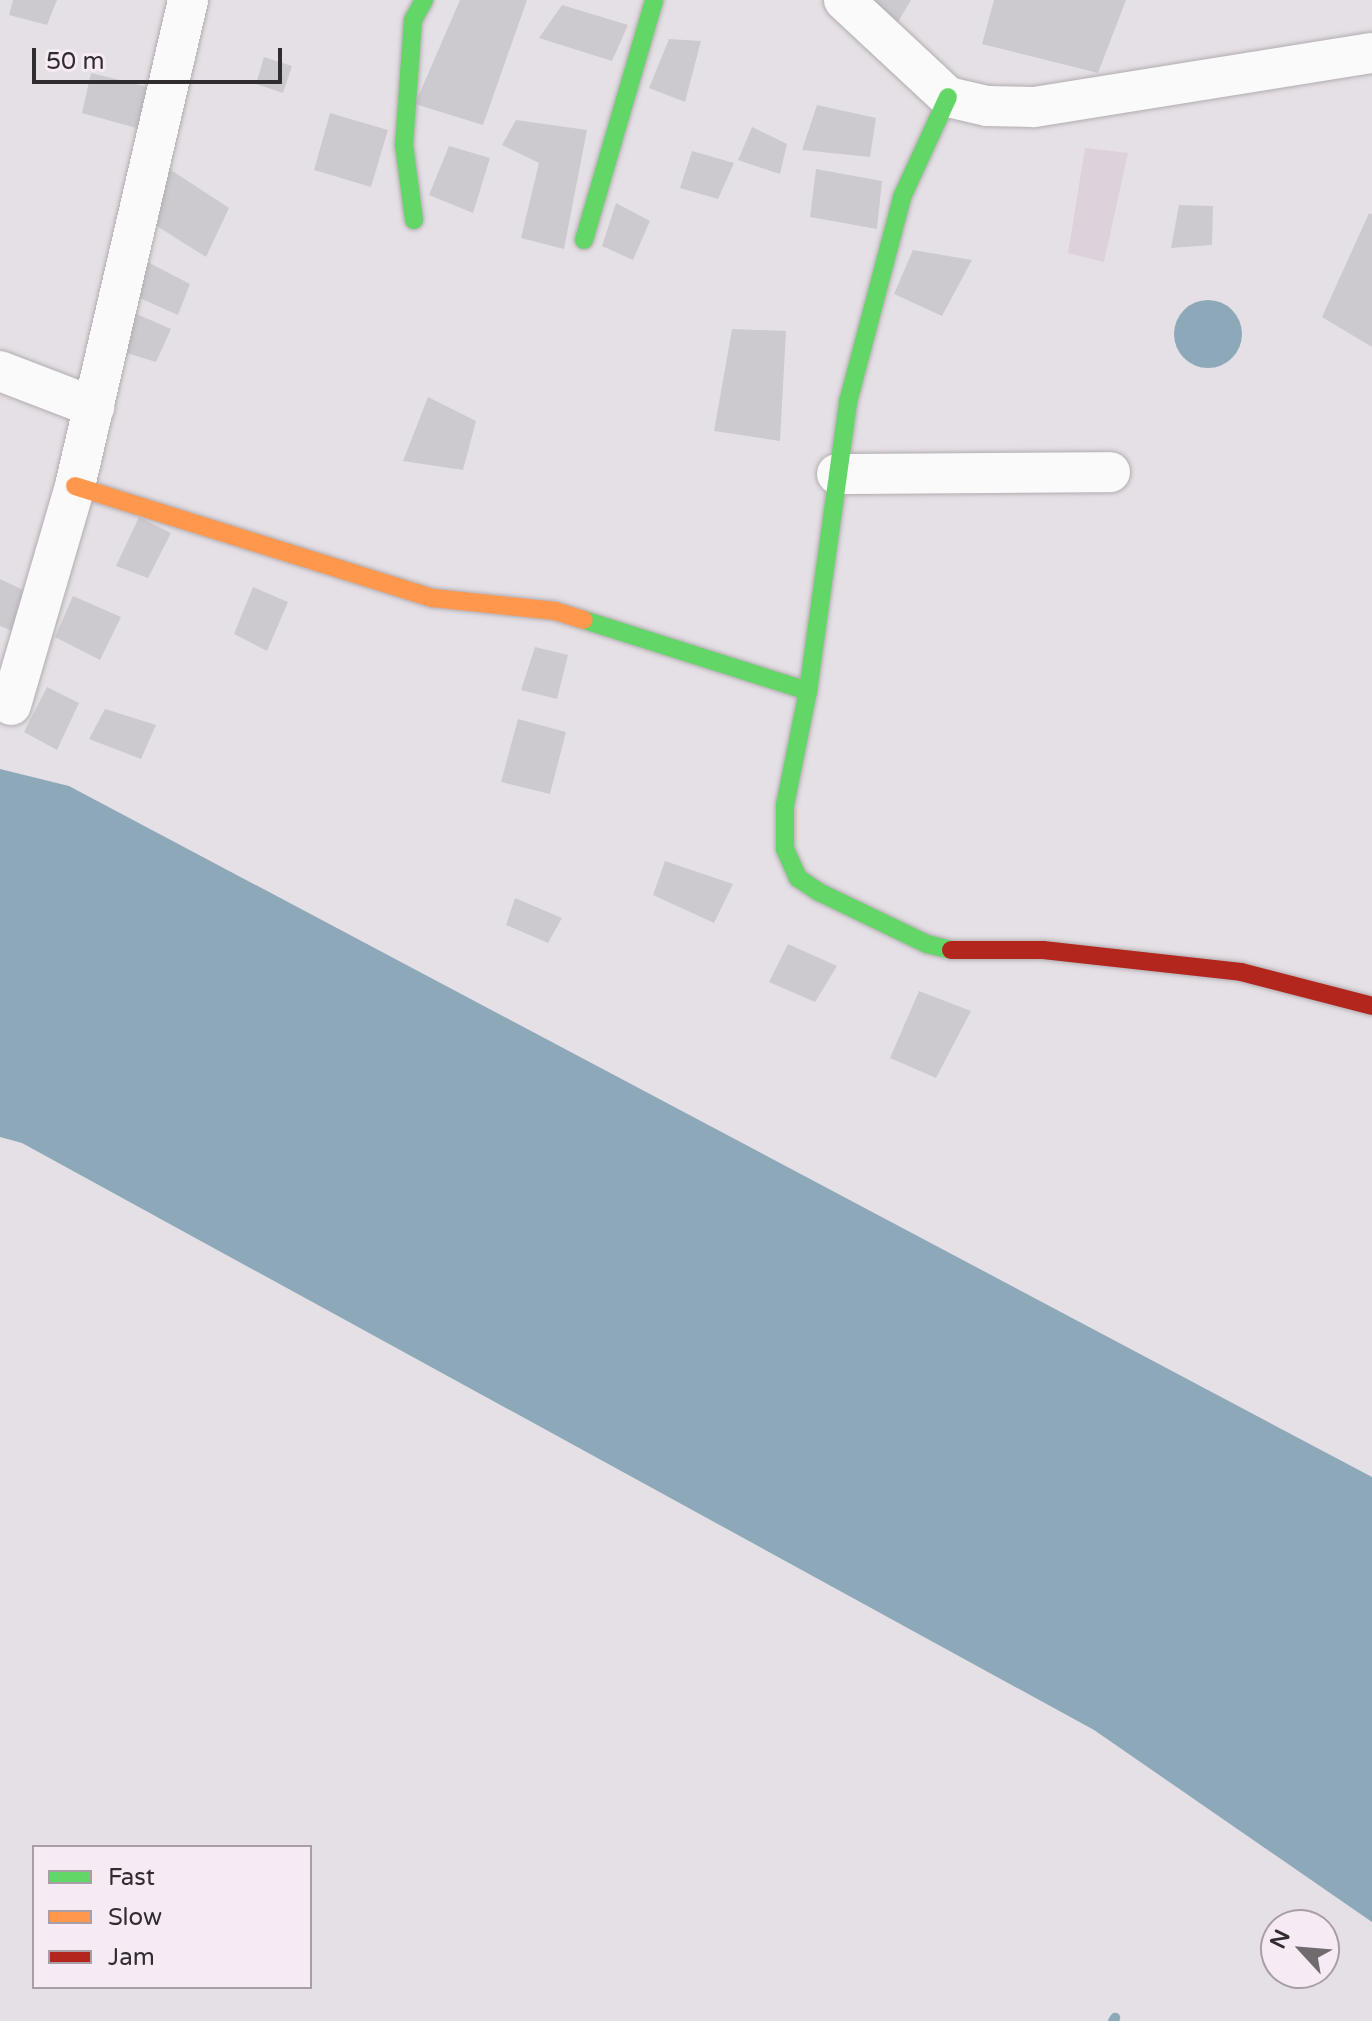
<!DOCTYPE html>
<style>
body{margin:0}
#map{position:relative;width:1372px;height:2021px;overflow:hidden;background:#e5e0e5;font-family:"Varela Round",sans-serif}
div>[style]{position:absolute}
.built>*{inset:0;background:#ddd1dc}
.water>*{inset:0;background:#8da9b9}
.round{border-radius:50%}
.stream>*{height:10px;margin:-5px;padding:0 5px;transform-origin:5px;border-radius:5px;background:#8da9b9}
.building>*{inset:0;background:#cdcacf}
.roads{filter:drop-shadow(0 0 2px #b1acb0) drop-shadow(0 0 2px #b1acb0)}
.street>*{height:40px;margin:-20px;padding:0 20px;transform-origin:20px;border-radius:20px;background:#fbfafb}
.fast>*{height:18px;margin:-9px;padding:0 9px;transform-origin:9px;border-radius:9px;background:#63d668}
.slow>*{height:18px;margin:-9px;padding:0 9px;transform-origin:9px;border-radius:9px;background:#ff974d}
.jam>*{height:18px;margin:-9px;padding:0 9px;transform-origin:9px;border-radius:9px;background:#b3261e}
span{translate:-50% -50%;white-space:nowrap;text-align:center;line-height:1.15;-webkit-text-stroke:6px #f6eaf4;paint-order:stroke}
.legend{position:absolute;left:32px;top:1845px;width:280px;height:144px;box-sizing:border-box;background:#f6eaf4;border:2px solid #a79ea6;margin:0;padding:10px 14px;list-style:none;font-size:24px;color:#312c30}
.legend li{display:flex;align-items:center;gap:16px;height:40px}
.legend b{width:40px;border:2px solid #a79ea6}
.north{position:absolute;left:1260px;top:1909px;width:80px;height:80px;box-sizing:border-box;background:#f6eaf4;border:2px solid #a79ea6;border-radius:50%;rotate:296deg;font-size:22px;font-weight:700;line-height:32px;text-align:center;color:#312c30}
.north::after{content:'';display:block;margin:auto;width:28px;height:36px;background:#706b6f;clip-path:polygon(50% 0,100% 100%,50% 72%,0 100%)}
.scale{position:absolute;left:32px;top:48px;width:250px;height:36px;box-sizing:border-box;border:4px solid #312c30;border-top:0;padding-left:10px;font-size:24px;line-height:28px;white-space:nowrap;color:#312c30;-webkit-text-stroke:6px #f6eaf4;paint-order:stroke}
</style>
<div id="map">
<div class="built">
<i style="clip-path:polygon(1085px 148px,1128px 153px,1104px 262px,1068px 253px)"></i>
</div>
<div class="water">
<i class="round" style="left:1174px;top:300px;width:68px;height:68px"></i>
<i style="clip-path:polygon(0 769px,69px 786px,1372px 1477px,1372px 1922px,1094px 1730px,22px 1143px,0 1137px)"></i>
</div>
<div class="stream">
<i style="left:1113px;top:2021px;width:4px;rotate:-56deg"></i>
</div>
<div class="building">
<i style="clip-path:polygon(13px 0,57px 0,47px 25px,9px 15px)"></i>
<i style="clip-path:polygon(460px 0,527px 0,483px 125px,415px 104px)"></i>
<i style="clip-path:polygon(852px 0,911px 0,895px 27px)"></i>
<i style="clip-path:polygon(994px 0,1126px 0,1098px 73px,982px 44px)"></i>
<i style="clip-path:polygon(562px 5px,628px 25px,612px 61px,539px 38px)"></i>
<i style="clip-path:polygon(669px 39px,701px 41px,685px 102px,649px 88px)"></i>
<i style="clip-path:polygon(264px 57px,292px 66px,283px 93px,256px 84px)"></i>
<i style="clip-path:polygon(91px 73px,148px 87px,140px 129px,82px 113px)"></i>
<i style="clip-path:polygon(817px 105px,876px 118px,870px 157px,802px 150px)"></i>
<i style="clip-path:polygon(330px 113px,388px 130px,371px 187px,314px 170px)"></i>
<i style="clip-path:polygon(516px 120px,587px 130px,564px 249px,521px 238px,539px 163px,502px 145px)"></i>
<i style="clip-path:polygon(752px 127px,787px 144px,780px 174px,738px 160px)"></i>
<i style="clip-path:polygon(449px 146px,490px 158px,473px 213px,429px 195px)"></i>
<i style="clip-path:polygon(692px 151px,734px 163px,718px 199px,680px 188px)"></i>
<i style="clip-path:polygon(168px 168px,229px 208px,206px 257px,144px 218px)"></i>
<i style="clip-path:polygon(816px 169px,882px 181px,877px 229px,810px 217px)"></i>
<i style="clip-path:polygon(616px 203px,650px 221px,633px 260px,602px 246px)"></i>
<i style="clip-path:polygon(1179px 205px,1213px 206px,1212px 245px,1171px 248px)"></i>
<i style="clip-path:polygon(1369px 213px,1372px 214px,1372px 347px,1322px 317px)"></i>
<i style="clip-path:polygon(913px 250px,972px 260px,942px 316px,894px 294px)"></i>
<i style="clip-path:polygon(136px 256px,190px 284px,178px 315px,124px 291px)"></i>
<i style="clip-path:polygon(132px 312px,171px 329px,156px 362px,117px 350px)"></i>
<i style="clip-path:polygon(732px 329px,786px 331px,780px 441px,714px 431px)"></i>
<i style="clip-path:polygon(428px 397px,476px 421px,463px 470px,403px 461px)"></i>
<i style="clip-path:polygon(139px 517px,171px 533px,148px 578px,116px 566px)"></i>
<i style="clip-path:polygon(0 579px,38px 597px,20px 634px,0 626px)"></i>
<i style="clip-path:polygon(253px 587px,288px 602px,267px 651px,234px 634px)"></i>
<i style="clip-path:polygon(73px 596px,121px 617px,100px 660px,55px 637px)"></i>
<i style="clip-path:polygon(535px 647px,568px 655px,557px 699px,521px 690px)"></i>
<i style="clip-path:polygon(47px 687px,79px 703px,57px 750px,24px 732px)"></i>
<i style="clip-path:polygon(105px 709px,156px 725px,141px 759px,89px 739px)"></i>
<i style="clip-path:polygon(518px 719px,566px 732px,550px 794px,501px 782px)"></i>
<i style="clip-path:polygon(665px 861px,733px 884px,714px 923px,653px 895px)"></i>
<i style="clip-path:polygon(515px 898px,562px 918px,548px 943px,506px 925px)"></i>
<i style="clip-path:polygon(788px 944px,837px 966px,815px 1002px,769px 982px)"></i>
<i style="clip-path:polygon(919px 991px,971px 1011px,936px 1078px,890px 1058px)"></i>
</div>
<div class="roads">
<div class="street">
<i style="left:844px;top:0;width:142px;rotate:43deg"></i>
<i style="left:948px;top:97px;width:40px;rotate:13deg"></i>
<i style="left:987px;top:106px;width:47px;rotate:1.2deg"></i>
<i style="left:1034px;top:107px;width:342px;rotate:-9.1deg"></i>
<i style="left:0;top:371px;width:101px;rotate:21deg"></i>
<i style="left:837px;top:474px;width:273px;rotate:-0.4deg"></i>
<i style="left:11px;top:705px;width:228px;rotate:-73.7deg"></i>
<i style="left:75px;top:486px;width:499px;rotate:-76.9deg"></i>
</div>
<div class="fast">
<i style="left:414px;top:220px;width:76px;rotate:-97.6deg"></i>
<i style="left:404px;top:145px;width:125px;rotate:-85.9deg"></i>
<i style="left:413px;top:20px;width:23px;rotate:-61deg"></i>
<i style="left:584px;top:240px;width:250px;rotate:-73.7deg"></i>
<i style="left:584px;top:620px;width:235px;rotate:17.6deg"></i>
<i style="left:808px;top:691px;width:116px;rotate:101.4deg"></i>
<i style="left:785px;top:805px;width:44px;rotate:90deg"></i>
<i style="left:785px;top:849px;width:32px;rotate:66deg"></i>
<i style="left:798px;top:878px;width:25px;rotate:34deg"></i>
<i style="left:819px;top:892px;width:120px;rotate:25.7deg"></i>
<i style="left:927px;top:944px;width:25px;rotate:14deg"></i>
<i style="left:808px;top:691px;width:292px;rotate:-82.1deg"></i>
<i style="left:848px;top:402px;width:212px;rotate:-75.2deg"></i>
<i style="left:902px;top:197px;width:110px;rotate:-65.3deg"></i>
</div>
<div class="slow">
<i style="left:75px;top:486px;width:375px;rotate:17.4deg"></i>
<i style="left:433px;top:598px;width:123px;rotate:6.1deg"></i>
<i style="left:555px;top:611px;width:30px;rotate:17deg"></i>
</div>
<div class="jam">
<i style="left:951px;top:950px;width:92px"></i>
<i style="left:1043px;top:950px;width:199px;rotate:6.3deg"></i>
<i style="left:1241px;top:972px;width:135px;rotate:14.5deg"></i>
</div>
</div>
<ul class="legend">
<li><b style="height:10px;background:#63d668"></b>Fast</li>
<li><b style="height:10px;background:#ff974d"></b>Slow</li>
<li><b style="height:10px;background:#b3261e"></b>Jam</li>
</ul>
<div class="north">N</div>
<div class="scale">50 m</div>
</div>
